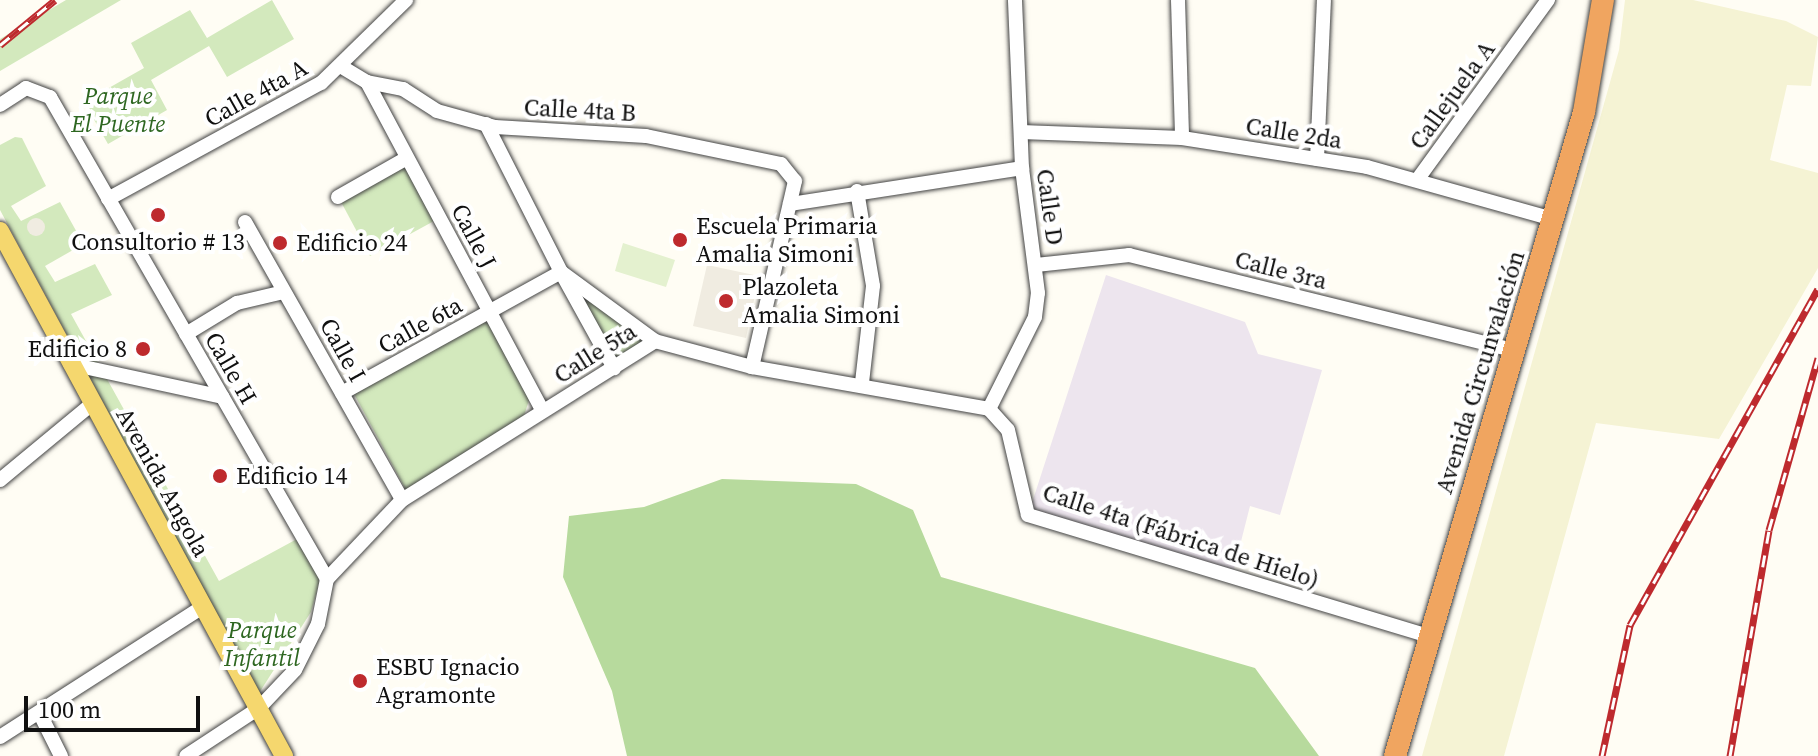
<!DOCTYPE html>
<meta charset="utf-8">
<style>
body{margin:0}
#map{position:relative;width:1818px;height:756px;overflow:hidden;background:#fffdf4;font-family:"Source Serif 4",serif}
div>[style]{position:absolute}
.industrial>*{inset:0;background:#ede5ee}
.farmland>*{inset:0;background:#f5f3d4}
.green>*{inset:0;background:#d3e9bd}
.forest>*{inset:0;background:#b7da9d}
.pitch>*{inset:0;background:#e4f1cf}
.plaza>*{inset:0;background:#f0ece1}
.round{border-radius:50%}
.roads{filter:drop-shadow(0 0 2px #434343) drop-shadow(0 0 2px #434343)}
.minor>*{height:14px;margin:-7px;padding:0 7px;transform-origin:7px;border-radius:7px;background:#fff}
.major>*{height:18px;margin:-9px;padding:0 9px;transform-origin:9px;border-radius:9px;background:#f5d76e}
.highway>*{height:22px;margin:-11px;padding:0 11px;transform-origin:11px;border-radius:11px;background:#f0a560}
.rail>*{height:7px;margin-top:-3.5px;transform-origin:0;background:repeating-linear-gradient(90deg,#fff 0 12px,#be2a2e 0 24px);box-sizing:border-box;border-block:2px solid #be2a2e}
.dots>*{width:22px;height:22px;translate:-50% -50%;box-sizing:border-box;border:4px solid #fff;border-radius:50%}
span{translate:-50% -50%;white-space:nowrap;text-align:center;line-height:1.15;-webkit-text-stroke:8px #fff;paint-order:stroke}
.street-label{font-size:24px;color:#101010}
.park-label{font-size:24px;color:#2e6721;font-style:italic}
.poi-label{font-size:24px;color:#101010}
.left{translate:0 -50%;text-align:left}
.right{translate:-100% -50%;text-align:right}
.scale{position:absolute;left:24px;top:696px;width:176px;height:36px;box-sizing:border-box;border:4px solid #101010;border-top:0;padding-left:10px;font-size:24px;line-height:28px;white-space:nowrap;color:#101010;-webkit-text-stroke:6px #fff;paint-order:stroke}
</style>
<div id="map">
<div class="industrial">
<i style="clip-path:polygon(1106px 275px,1245px 322px,1258px 354px,1322px 370px,1280px 515px,1250px 506px,1232px 577px,1028px 515px)"></i>
</div>
<div class="farmland">
<i style="clip-path:polygon(1625px 0,1693px 0,1786px 21px,1818px 37px,1811px 86px,1787px 85px,1770px 160px,1818px 173px,1818px 268px,1719px 439px,1596px 423px,1504px 756px,1422px 756px,1619px 50px)"></i>
</div>
<div class="green">
<i style="clip-path:polygon(66px 0,121px 0,0 71px,0 39px)"></i>
<i style="clip-path:polygon(272px 0,294px 39px,227px 77px,209px 46px,151px 80px,167px 110px,108px 144px,84px 102px,144px 68px,131px 43px,190px 10px,207px 38px)"></i>
<i style="clip-path:polygon(15px 137px,22px 138px,46px 186px,11px 206px,21px 221px,60px 202px,79px 236px,80px 246px,45px 266px,55px 282px,95px 264px,112px 295px,71px 314px,219px 581px,297px 539px,320px 580px,311px 612px,259px 693px,0 210px,0 145px)"></i>
<i style="clip-path:polygon(404px 165px,434px 221px,370px 256px,340px 200px)"></i>
<i style="clip-path:polygon(561px 272px,655px 341px,614px 368px)"></i>
<i style="clip-path:polygon(488px 318px,530px 397px,523px 419px,407px 492px,353px 392px)"></i>
</div>
<div class="forest">
<i style="clip-path:polygon(722px 479px,856px 484px,913px 510px,941px 577px,1255px 668px,1319px 756px,627px 756px,612px 691px,563px 577px,569px 516px,644px 507px)"></i>
</div>
<div class="pitch">
<i style="clip-path:polygon(623px 243px,675px 260px,666px 287px,615px 271px)"></i>
</div>
<div class="plaza">
<i class="round" style="left:27px;top:218px;width:18px;height:18px"></i>
<i style="clip-path:polygon(707px 265px,759px 276px,746px 338px,693px 326px)"></i>
</div>
<div class="roads">
<div class="minor">
<i style="left:1178px;top:0;width:138px;rotate:88.3deg"></i>
<i style="left:342px;top:67px;width:29px;rotate:31deg"></i>
<i style="left:367px;top:82px;width:37px;rotate:11deg"></i>
<i style="left:403px;top:89px;width:40px;rotate:32.9deg"></i>
<i style="left:437px;top:111px;width:60px;rotate:15.4deg"></i>
<i style="left:495px;top:127px;width:151px;rotate:3.4deg"></i>
<i style="left:646px;top:136px;width:138px;rotate:11.7deg"></i>
<i style="left:781px;top:164px;width:22px;rotate:51deg"></i>
<i style="left:795px;top:181px;width:191px;rotate:103deg"></i>
<i style="left:367px;top:82px;width:373px;rotate:61.9deg"></i>
<i style="left:0;top:105px;width:31px;rotate:-33deg"></i>
<i style="left:26px;top:88px;width:26px;rotate:21deg"></i>
<i style="left:50px;top:97px;width:556px;rotate:60.11deg"></i>
<i style="left:327px;top:579px;width:46px;rotate:101.3deg"></i>
<i style="left:318px;top:624px;width:51px;rotate:116.6deg"></i>
<i style="left:295px;top:670px;width:52px;rotate:133.5deg"></i>
<i style="left:259px;top:708px;width:87px;rotate:146.7deg"></i>
<i style="left:486px;top:124px;width:166px;rotate:63.1deg"></i>
<i style="left:561px;top:272px;width:117px;rotate:36.3deg"></i>
<i style="left:1021px;top:132px;width:161px;rotate:2.1deg"></i>
<i style="left:1182px;top:138px;width:187px;rotate:8.9deg"></i>
<i style="left:1367px;top:167px;width:193px;rotate:15.6deg"></i>
<i style="left:1317px;top:159px;width:159px;rotate:-87.5deg"></i>
<i style="left:1420px;top:176px;width:218px;rotate:-54deg"></i>
<i style="left:857px;top:191px;width:96px;rotate:80.4deg"></i>
<i style="left:873px;top:286px;width:98px;rotate:96.5deg"></i>
<i style="left:338px;top:197px;width:79px;rotate:-29.5deg"></i>
<i style="left:108px;top:199px;width:243px;rotate:-28.6deg"></i>
<i style="left:321px;top:83px;width:119px;rotate:-44.3deg"></i>
<i style="left:790px;top:204px;width:235px;rotate:-8.8deg"></i>
<i style="left:245px;top:222px;width:319px;rotate:60.5deg"></i>
<i style="left:1036px;top:265px;width:94px;rotate:-6.1deg"></i>
<i style="left:1129px;top:255px;width:397px;rotate:13.9deg"></i>
<i style="left:186px;top:334px;width:60px;rotate:-31.3deg"></i>
<i style="left:237px;top:303px;width:48px;rotate:-13.2deg"></i>
<i style="left:70px;top:364px;width:156px;rotate:12.2deg"></i>
<i style="left:342px;top:393px;width:250px;rotate:-28.9deg"></i>
<i style="left:561px;top:272px;width:110px;rotate:61.1deg"></i>
<i style="left:989px;top:409px;width:28px;rotate:48deg"></i>
<i style="left:1008px;top:430px;width:87px;rotate:76.8deg"></i>
<i style="left:1028px;top:515px;width:418px;rotate:16.8deg"></i>
<i style="left:989px;top:409px;width:103px;rotate:-63.4deg"></i>
<i style="left:1035px;top:317px;width:24px;rotate:-83deg"></i>
<i style="left:1038px;top:293px;width:126px;rotate:-97.3deg"></i>
<i style="left:1022px;top:168px;width:168px;rotate:-92.4deg"></i>
<i style="left:0;top:480px;width:119px;rotate:-39.6deg"></i>
<i style="left:327px;top:579px;width:109px;rotate:-46.5deg"></i>
<i style="left:402px;top:500px;width:299px;rotate:-32.1deg"></i>
<i style="left:655px;top:341px;width:100px;rotate:15deg"></i>
<i style="left:752px;top:367px;width:241px;rotate:10deg"></i>
<i style="left:40px;top:714px;width:47px;rotate:63.4deg"></i>
<i style="left:0;top:737px;width:242px;rotate:-32.7deg"></i>
</div>
<div class="major">
<i style="left:0;top:231px;width:597px;rotate:61.59deg"></i>
</div>
<div class="highway">
<i style="left:1395px;top:756px;width:671px;rotate:-73.64deg"></i>
<i style="left:1584px;top:112px;width:114px;rotate:-80.4deg"></i>
</div>
</div>
<div class="rail">
<i style="left:0;top:45px;width:71px;rotate:-39.3deg"></i>
<i style="left:1602px;top:756px;width:134px;rotate:-77.9deg"></i>
<i style="left:1630px;top:625px;width:385px;rotate:-60.8deg"></i>
<i style="left:1730px;top:756px;width:229px;rotate:-80.2deg"></i>
<i style="left:1769px;top:530px;width:179px;rotate:-74.1deg"></i>
</div>
<div class="dots">
<i style="left:158px;top:215px;background:#be2a2e"></i>
<i style="left:680px;top:240px;background:#be2a2e"></i>
<i style="left:280px;top:243px;background:#be2a2e"></i>
<i style="left:726px;top:301px;background:#be2a2e"></i>
<i style="left:143px;top:349px;background:#be2a2e"></i>
<i style="left:220px;top:476px;background:#be2a2e"></i>
<i style="left:360px;top:681px;background:#be2a2e"></i>
</div>
<div class="street-label">
<span style="left:256px;top:93px;rotate:-29deg">Calle 4ta A</span>
<span style="left:1452px;top:95px;rotate:-54deg">Callejuela A</span>
<span style="left:580px;top:110px;rotate:3deg">Calle 4ta B</span>
<span style="left:1294px;top:133px;rotate:9deg">Calle 2da</span>
<span style="left:1050px;top:207px;rotate:82deg">Calle D</span>
<span style="left:474px;top:236px;rotate:62deg">Calle J</span>
<span style="left:1281px;top:270px;rotate:14deg">Calle 3ra</span>
<span style="left:420px;top:325px;rotate:-29deg">Calle 6ta</span>
<span style="left:343px;top:350px;rotate:61deg">Calle I</span>
<span style="left:595px;top:353px;rotate:-32deg">Calle 5ta</span>
<span style="left:231px;top:368px;rotate:60deg">Calle H</span>
<span style="left:1480px;top:372px;rotate:-73deg">Avenida Circunvalación</span>
<span style="left:163px;top:482px;rotate:61deg">Avenida Angola</span>
<span style="left:1181px;top:536px;rotate:18deg">Calle 4ta (Fábrica de Hielo)</span>
</div>
<div class="park-label">
<span style="left:118px;top:110px">Parque<br>El Puente</span>
<span style="left:262px;top:644px">Parque<br>Infantil</span>
</div>
<div class="poi-label">
<span class="left" style="left:696px;top:240px">Escuela Primaria<br>Amalia Simoni</span>
<span style="left:158px;top:242px">Consultorio # 13</span>
<span class="left" style="left:296px;top:243px">Edificio 24</span>
<span class="left" style="left:742px;top:301px">Plazoleta<br>Amalia Simoni</span>
<span class="right" style="left:127px;top:349px">Edificio 8</span>
<span class="left" style="left:236px;top:476px">Edificio 14</span>
<span class="left" style="left:376px;top:681px">ESBU Ignacio<br>Agramonte</span>
</div>
<div class="scale">100 m</div>
</div>
